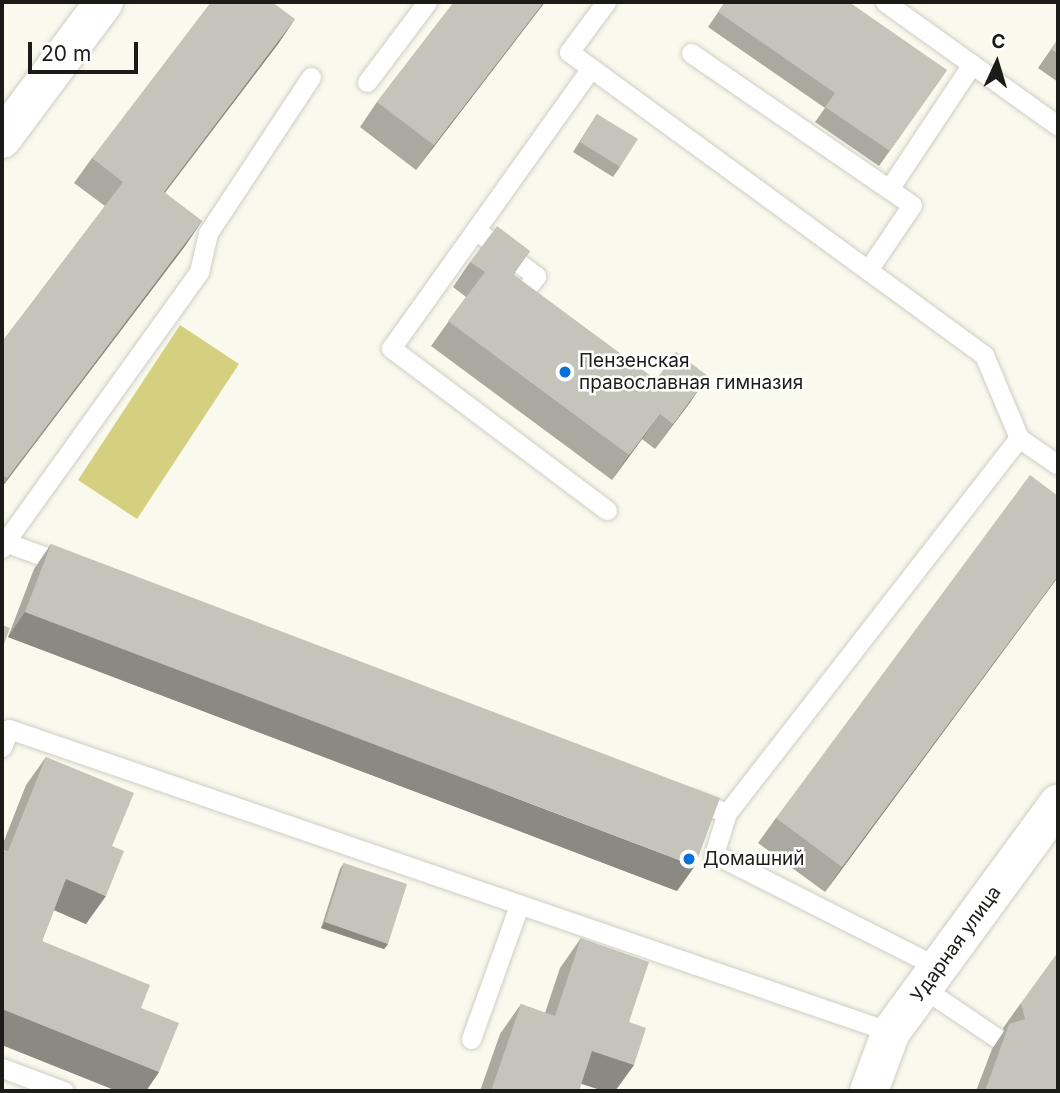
<!DOCTYPE html>
<meta charset="utf-8">
<style>
body{margin:0}
#map{position:relative;width:1060px;height:1093px;overflow:hidden;background:#f9f9ee;font-family:Inter,sans-serif}
div>[style]{position:absolute}
.green>*{inset:0;background:#d5d07f}
.roads{filter:drop-shadow(0 0 2px #cecec4) drop-shadow(0 0 2px #cecec4)}
.lane>*{height:19px;margin:-9.5px;padding:0 9.5px;transform-origin:9.5px;border-radius:9.5px;background:#fff}
.street>*{height:38px;margin:-19px;padding:0 19px;transform-origin:19px;border-radius:19px;background:#fff}
.wall>*{inset:0;background:#a9a9a0}
.shaded-wall>*{inset:0;background:#8a8982}
.building>*{inset:0;background:#c5c4ba}
.dots>*{width:19px;height:19px;translate:-50% -50%;box-sizing:border-box;border:4px solid #fff;border-radius:50%}
span{translate:-50% -50%;white-space:nowrap;text-align:center;line-height:1.15;-webkit-text-stroke:5px #fff;paint-order:stroke}
.poi-label{font-size:19px;color:#1b1b17}
.left{translate:0 -50%;text-align:left}
.street-label{font-size:19px;color:#1b1b17}
.frame{position:absolute;inset:0;border:4px solid #1b1b17;pointer-events:none}
.north{position:absolute;left:962px;top:28px;width:70px;height:70px;-webkit-text-stroke:5px #fff;paint-order:stroke;rotate:4deg;font-size:19px;font-weight:700;line-height:28px;text-align:center;color:#1b1b17}
.north::after{content:'';display:block;margin:auto;width:24px;height:32px;background:#1b1b17;clip-path:polygon(50% 0,100% 100%,50% 72%,0 100%)}
.scale{position:absolute;left:28px;top:42px;width:110px;height:32px;box-sizing:border-box;border:4px solid #1b1b17;border-top:0;padding-left:9px;font-size:21px;line-height:24px;white-space:nowrap;color:#1b1b17;-webkit-text-stroke:5px #fff;paint-order:stroke}
</style>
<div id="map">
<div class="green">
<i style="clip-path:polygon(180px 325px,239px 364px,137px 519px,78px 480px)"></i>
</div>
<div class="roads">
<div class="lane">
<i style="left:606px;top:2px;width:62px;rotate:126.5deg"></i>
<i style="left:569px;top:52px;width:514px;rotate:36.13deg"></i>
<i style="left:984px;top:355px;width:90px;rotate:67.1deg"></i>
<i style="left:885px;top:2px;width:213px;rotate:35.6deg"></i>
<i style="left:691px;top:53px;width:240px;rotate:34.5deg"></i>
<i style="left:591px;top:68px;width:344px;rotate:125.5deg"></i>
<i style="left:391px;top:348px;width:270px;rotate:36.9deg"></i>
<i style="left:367px;top:82px;width:100px;rotate:-53.1deg"></i>
<i style="left:476px;top:230px;width:76px;rotate:37.5deg"></i>
<i style="left:536px;top:276px;width:27px;rotate:126deg"></i>
<i style="left:520px;top:298px;width:11px;rotate:38deg"></i>
<i style="left:868px;top:270px;width:78px;rotate:-55.9deg"></i>
<i style="left:912px;top:205px;width:28px;rotate:-145deg"></i>
<i style="left:889px;top:189px;width:150px;rotate:-56.4deg"></i>
<i style="left:5px;top:542px;width:332px;rotate:-54.3deg"></i>
<i style="left:199px;top:272px;width:40px;rotate:-77deg"></i>
<i style="left:208px;top:233px;width:187px;rotate:-56.6deg"></i>
<i style="left:2px;top:548px;width:7px;rotate:-63deg"></i>
<i style="left:5px;top:542px;width:67px;rotate:20.1deg"></i>
<i style="left:2px;top:747px;width:19px;rotate:-69deg"></i>
<i style="left:9px;top:729px;width:933px;rotate:18.96deg"></i>
<i style="left:693px;top:800px;width:36px;rotate:21deg"></i>
<i style="left:727px;top:813px;width:43px;rotate:107.6deg"></i>
<i style="left:714px;top:854px;width:251px;rotate:26.8deg"></i>
<i style="left:727px;top:813px;width:475px;rotate:-52.1deg"></i>
<i style="left:1019px;top:438px;width:47px;rotate:34.7deg"></i>
<i style="left:923px;top:988px;width:89px;rotate:34deg"></i>
<i style="left:471px;top:1039px;width:141px;rotate:-70.2deg"></i>
<i style="left:2px;top:1068px;width:66px;rotate:20.4deg"></i>
</div>
<div class="street">
<i style="left:2px;top:139px;width:171px;rotate:-53.3deg"></i>
<i style="left:869px;top:1091px;width:63px;rotate:-69.6deg"></i>
<i style="left:891px;top:1032px;width:283px;rotate:-53.8deg"></i>
</div>
</div>
<div class="wall">
<i style="clip-path:polygon(454px 2px,545px 2px,416px 170px,360px 127px,377px 102px)"></i>
<i style="clip-path:polygon(725px 2px,947px 70px,879px 166px,815px 122px,825px 108px,708px 27px)"></i>
<i style="clip-path:polygon(295px 19px,278px 44px,165px 193px,202px 221px,185px 246px,2px 487px,2px 342px,105px 206px,74px 183px,92px 158px)"></i>
<i style="clip-path:polygon(1058px 39px,1058px 82px,1038px 68px)"></i>
<i style="clip-path:polygon(597px 114px,620px 167px,613px 177px,573px 152px)"></i>
<i style="clip-path:polygon(530px 251px,513px 275px,656px 380px,691px 401px,655px 449px,642px 439px,612px 480px,431px 346px,466px 297px,453px 287px,470px 262px)"></i>
<i style="clip-path:polygon(51px 544px,677px 891px,8px 637px,34px 569px)"></i>
<i style="clip-path:polygon(1058px 577px,825px 892px,758px 843px,776px 818px)"></i>
<i style="clip-path:polygon(46px 757px,112px 846px,86px 924px,54px 910px,42px 941px,141px 1008px,159px 1072px,146px 1091px,117px 1091px,2px 1045px,2px 846px,26px 785px)"></i>
<i style="clip-path:polygon(344px 863px,388px 944px,384px 949px,321px 928px,340px 869px)"></i>
<i style="clip-path:polygon(581px 938px,629px 1022px,634px 1065px,615px 1091px,604px 1091px,581px 1084px,579px 1091px,480px 1091px,500px 1034px,521px 1004px,545px 1013px,560px 968px)"></i>
<i style="clip-path:polygon(1021px 1003px,1058px 1091px,976px 1091px,992px 1049px,1004px 1031px,1003px 1028px)"></i>
</div>
<div class="shaded-wall">
<i style="clip-path:polygon(544px 2px,545px 2px,416px 170px,434px 145px)"></i>
<i style="clip-path:polygon(295px 19px,278px 44px,146px 217px,164px 192px)"></i>
<i style="clip-path:polygon(202px 221px,185px 246px,2px 487px,2px 486px)"></i>
<i style="clip-path:polygon(708px 376px,691px 401px,655px 449px,673px 424px)"></i>
<i style="clip-path:polygon(660px 414px,642px 439px,612px 480px,629px 455px)"></i>
<i style="clip-path:polygon(1058px 576px,1058px 577px,825px 892px,842px 867px)"></i>
<i style="clip-path:polygon(25px 612px,695px 866px,677px 891px,8px 637px)"></i>
<i style="clip-path:polygon(66px 879px,106px 896px,86px 924px,47px 907px)"></i>
<i style="clip-path:polygon(325px 922px,388px 944px,384px 949px,321px 928px)"></i>
<i style="clip-path:polygon(2px 1009px,159px 1072px,146px 1091px,117px 1091px,2px 1045px)"></i>
<i style="clip-path:polygon(592px 1051px,634px 1065px,615px 1091px,604px 1091px,571px 1080px)"></i>
</div>
<div class="building">
<i style="clip-path:polygon(211px 2px,272px 2px,295px 19px,164px 192px,202px 221px,7px 478px,2px 475px,2px 342px,123px 182px,92px 158px)"></i>
<i style="clip-path:polygon(454px 2px,544px 2px,434px 145px,377px 102px)"></i>
<i style="clip-path:polygon(725px 2px,849px 2px,947px 70px,890px 151px,825px 107px,835px 93px,718px 12px)"></i>
<i style="clip-path:polygon(1058px 39px,1058px 54px,1051px 49px)"></i>
<i style="clip-path:polygon(597px 114px,638px 139px,620px 167px,580px 142px)"></i>
<i style="clip-path:polygon(497px 226px,530px 251px,513px 274px,656px 380px,676px 352px,708px 376px,673px 424px,660px 414px,629px 455px,448px 321px,485px 272px,470px 262px)"></i>
<i style="clip-path:polygon(1030px 475px,1058px 496px,1058px 576px,842px 867px,776px 818px)"></i>
<i style="clip-path:polygon(51px 544px,720px 798px,695px 866px,25px 612px)"></i>
<i style="clip-path:polygon(2px 625px,10px 628px,2px 649px)"></i>
<i style="clip-path:polygon(46px 757px,134px 793px,112px 846px,124px 851px,106px 896px,66px 879px,42px 941px,150px 985px,141px 1008px,179px 1023px,159px 1072px,2px 1009px,2px 849px,8px 851px)"></i>
<i style="clip-path:polygon(344px 863px,407px 884px,388px 944px,325px 922px)"></i>
<i style="clip-path:polygon(581px 938px,649px 962px,629px 1022px,646px 1028px,634px 1065px,592px 1051px,579px 1091px,491px 1091px,521px 1004px,555px 1016px)"></i>
<i style="clip-path:polygon(1058px 952px,1058px 1091px,985px 1091px,1009px 1024px,1025px 1019px,1021px 1003px)"></i>
</div>
<div class="dots">
<i style="left:565px;top:372px;background:#0870d8"></i>
<i style="left:689px;top:859px;background:#0870d8"></i>
</div>
<div class="poi-label">
<span class="left" style="left:579px;top:372px">Пензенская<br>православная гимназия</span>
<span class="left" style="left:703px;top:859px">Домашний</span>
</div>
<div class="street-label">
<span style="left:956px;top:944px;rotate:-54deg">Ударная улица</span>
</div>
<div class="frame"></div>
<div class="north">С</div>
<div class="scale">20 m</div>
</div>
